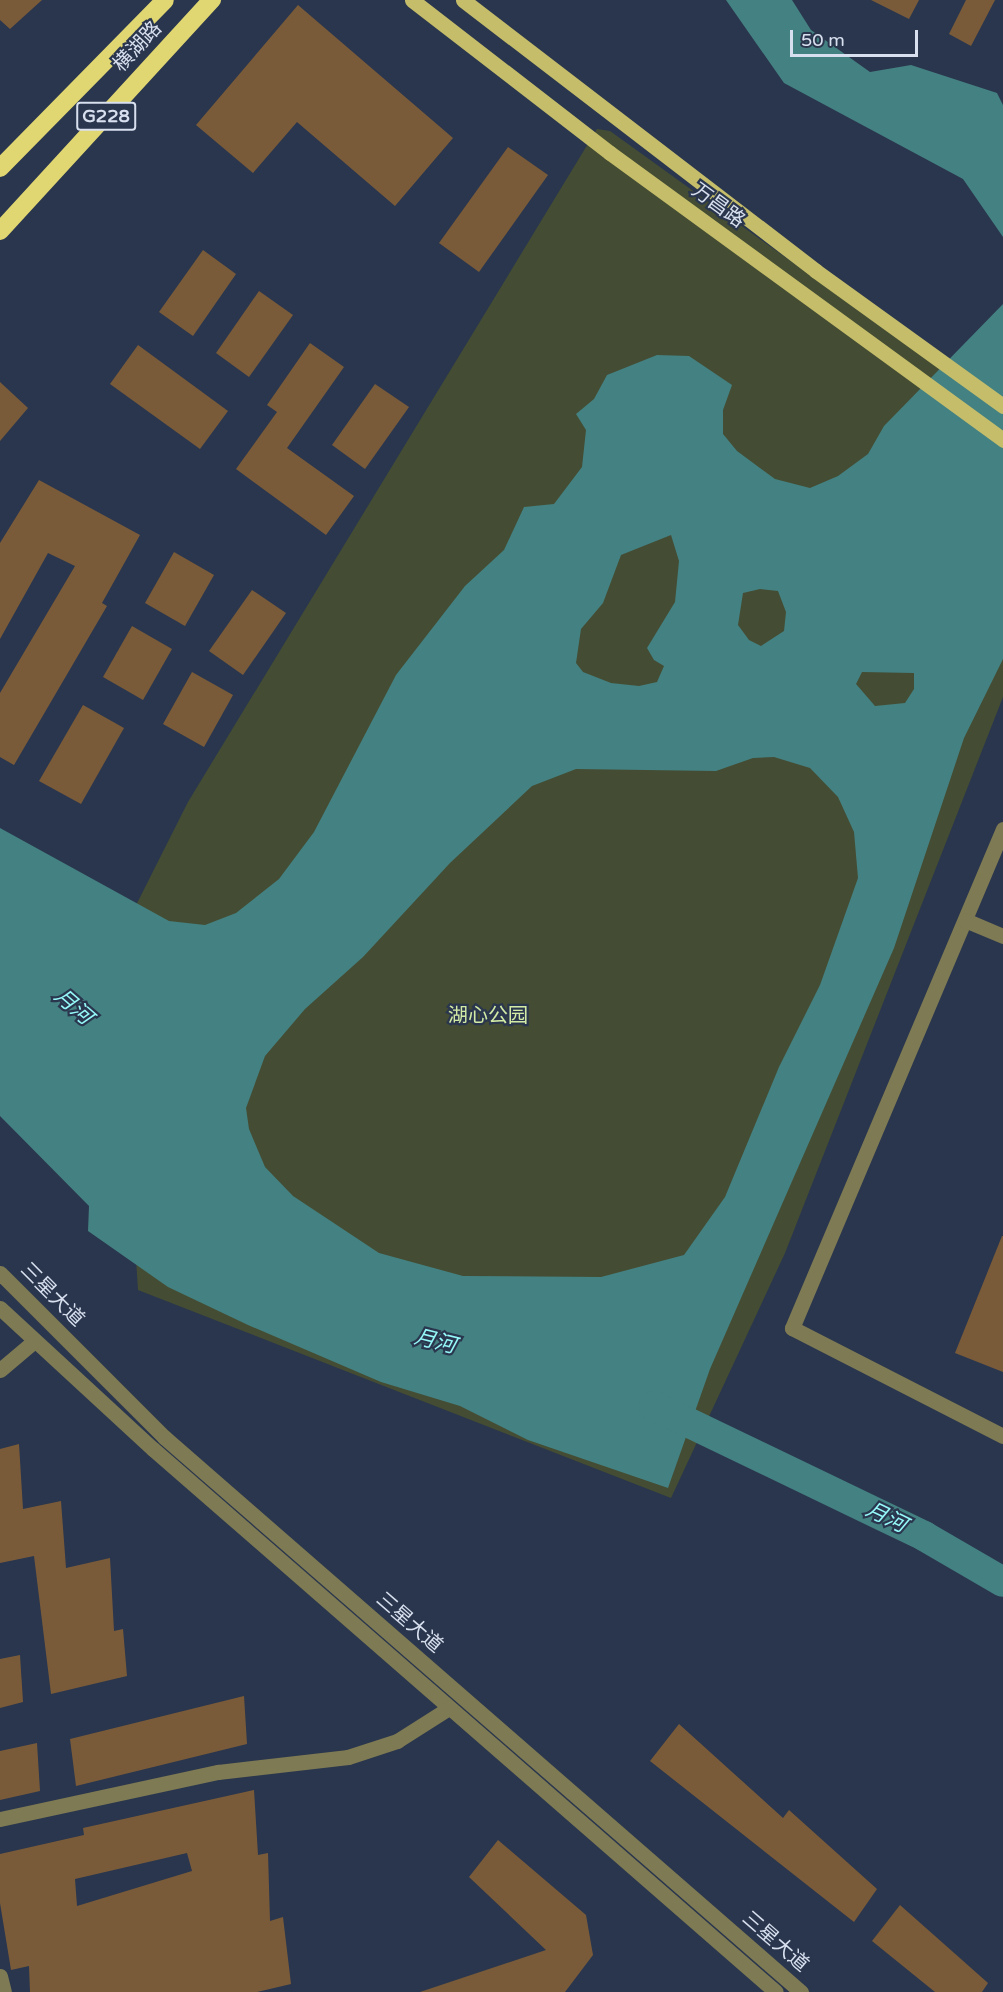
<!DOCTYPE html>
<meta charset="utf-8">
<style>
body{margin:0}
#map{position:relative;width:1003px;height:1992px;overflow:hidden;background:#2a364d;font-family:"Varela Round","Noto Sans SC",sans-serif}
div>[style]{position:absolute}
.green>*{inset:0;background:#444d33}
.water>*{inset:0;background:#448182}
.river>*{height:30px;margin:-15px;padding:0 15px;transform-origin:15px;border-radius:15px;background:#448182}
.building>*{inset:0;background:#7a5b39}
.minor>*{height:15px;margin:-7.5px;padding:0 7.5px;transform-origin:7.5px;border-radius:7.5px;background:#7e7a53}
.major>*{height:15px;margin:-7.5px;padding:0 7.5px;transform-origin:7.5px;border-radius:7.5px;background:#c5bd6a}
.highway>*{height:18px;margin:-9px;padding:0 9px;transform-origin:9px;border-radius:9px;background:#e1d772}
span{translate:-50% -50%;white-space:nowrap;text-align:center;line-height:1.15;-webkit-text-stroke:4.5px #2a364d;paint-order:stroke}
.shield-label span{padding:2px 4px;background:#2a364d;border:2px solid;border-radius:4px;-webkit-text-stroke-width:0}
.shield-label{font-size:18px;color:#d8e0ef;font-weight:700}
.street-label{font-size:20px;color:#d8e0ef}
.park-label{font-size:20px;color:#d2eaa5}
.water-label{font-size:21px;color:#95f8f9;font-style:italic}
.scale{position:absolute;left:790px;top:30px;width:128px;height:27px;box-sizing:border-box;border:3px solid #d8e0ef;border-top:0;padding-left:8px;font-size:18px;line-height:21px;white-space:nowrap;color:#d8e0ef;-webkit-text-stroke:4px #2a364d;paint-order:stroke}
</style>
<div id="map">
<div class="green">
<i style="clip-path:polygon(597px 129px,610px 131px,1003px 414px,1003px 697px,785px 1253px,671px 1498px,138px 1290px,116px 945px,188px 802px)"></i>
</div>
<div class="water">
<i style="clip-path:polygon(726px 0,792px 0,811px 30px,870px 72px,911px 65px,997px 93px,1003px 105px,1003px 237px,963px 179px,784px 83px)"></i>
<i style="clip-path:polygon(evenodd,1003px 304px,1003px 659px,964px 738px,894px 948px,710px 1369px,668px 1488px,528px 1440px,460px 1406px,381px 1382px,248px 1325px,168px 1287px,88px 1231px,89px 1206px,0 1116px,0 828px,169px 921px,205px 925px,236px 913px,279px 879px,314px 832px,396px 675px,465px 586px,504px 550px,524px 507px,554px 504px,582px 467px,586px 430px,576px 414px,594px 399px,607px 375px,657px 355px,689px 356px,732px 385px,723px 410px,723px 434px,737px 451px,775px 479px,810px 488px,838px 476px,868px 454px,884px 426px,1003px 304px,671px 535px,679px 561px,675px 602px,647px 648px,654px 660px,664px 666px,657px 682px,639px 686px,611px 683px,583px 672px,576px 663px,581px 629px,603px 603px,621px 555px,671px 535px,1003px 304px,760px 589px,778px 591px,786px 612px,784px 631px,761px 646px,749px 640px,738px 625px,743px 593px,760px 589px,1003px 304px,862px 672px,914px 673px,914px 689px,905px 703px,875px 706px,856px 684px,862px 672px,1003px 304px,774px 757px,810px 768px,838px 797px,854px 832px,858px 878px,820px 985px,779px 1067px,725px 1197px,684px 1255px,601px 1277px,463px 1276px,379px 1253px,293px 1196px,265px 1167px,249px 1129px,246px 1108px,265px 1056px,305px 1009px,363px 957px,450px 863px,532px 786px,576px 769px,716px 771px,753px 758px,774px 757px)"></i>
</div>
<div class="river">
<i style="left:654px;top:1406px;width:300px;rotate:25.7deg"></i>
<i style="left:924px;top:1536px;width:91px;rotate:30.2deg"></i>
</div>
<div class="building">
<i style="clip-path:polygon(0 0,42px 0,10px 29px,0 20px)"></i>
<i style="clip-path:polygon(871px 0,919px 0,909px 19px)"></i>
<i style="clip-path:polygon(966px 0,995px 0,971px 46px,949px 34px)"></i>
<i style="clip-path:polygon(298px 5px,453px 138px,395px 206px,297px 122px,253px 173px,196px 125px)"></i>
<i style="clip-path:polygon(508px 147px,548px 175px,479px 272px,439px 243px)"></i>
<i style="clip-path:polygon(203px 250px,236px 274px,193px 336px,159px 312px)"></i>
<i style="clip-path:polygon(259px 291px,293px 315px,249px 377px,216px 353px)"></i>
<i style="clip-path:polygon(310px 343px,344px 367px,287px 448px,354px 496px,326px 535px,236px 469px,277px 412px,267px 405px)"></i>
<i style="clip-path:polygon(138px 345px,228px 411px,200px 449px,110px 384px)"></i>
<i style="clip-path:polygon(0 382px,28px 408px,0 441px)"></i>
<i style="clip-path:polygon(375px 384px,409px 407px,365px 469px,332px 445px)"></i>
<i style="clip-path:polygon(39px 480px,140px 535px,102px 603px,107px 606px,14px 765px,0 757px,0 693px,75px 566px,48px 553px,0 639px,0 543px)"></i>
<i style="clip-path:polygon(174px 552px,214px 575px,185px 626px,145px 603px)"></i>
<i style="clip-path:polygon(252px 590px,286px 613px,243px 675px,209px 651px)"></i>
<i style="clip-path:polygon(132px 626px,172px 649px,143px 700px,103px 677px)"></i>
<i style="clip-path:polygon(192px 672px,233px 695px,204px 747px,163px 724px)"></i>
<i style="clip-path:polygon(83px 705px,124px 728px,81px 804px,39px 781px)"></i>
<i style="clip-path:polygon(1002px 1236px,1003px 1236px,1003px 1372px,955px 1353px)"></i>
<i style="clip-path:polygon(19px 1444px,23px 1509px,61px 1501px,66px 1568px,110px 1558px,114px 1631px,123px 1629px,127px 1676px,51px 1694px,34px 1556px,0 1563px,0 1449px)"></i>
<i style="clip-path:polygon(20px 1655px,23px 1702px,0 1708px,0 1659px)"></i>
<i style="clip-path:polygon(244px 1696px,247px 1744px,76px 1786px,70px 1739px)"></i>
<i style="clip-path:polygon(679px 1724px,783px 1818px,789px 1810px,877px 1889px,854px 1922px,650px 1761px)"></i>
<i style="clip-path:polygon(37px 1743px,40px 1791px,0 1800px,0 1751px)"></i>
<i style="clip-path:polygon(evenodd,254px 1790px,258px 1855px,268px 1853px,270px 1921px,283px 1917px,291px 1984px,257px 1992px,30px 1992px,29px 1966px,11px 1970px,0 1903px,0 1854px,84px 1835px,83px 1828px,254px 1790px,187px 1853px,192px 1871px,77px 1906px,75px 1879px,187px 1853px)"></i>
<i style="clip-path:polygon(498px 1840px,586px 1915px,593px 1955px,565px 1992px,420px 1992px,546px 1950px,469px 1877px)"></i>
<i style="clip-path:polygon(900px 1905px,988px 1983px,982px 1992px,935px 1992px,872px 1941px)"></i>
</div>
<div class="minor">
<i style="left:1003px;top:829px;width:542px;rotate:112.92deg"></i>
<i style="left:792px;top:1328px;width:237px;rotate:27.1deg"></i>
<i style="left:965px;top:920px;width:41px;rotate:22.8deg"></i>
<i style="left:0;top:1273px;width:232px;rotate:45deg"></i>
<i style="left:164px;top:1437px;width:845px;rotate:41.06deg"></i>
<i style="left:0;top:1308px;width:208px;rotate:42.7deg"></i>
<i style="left:153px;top:1449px;width:826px;rotate:41.08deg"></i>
<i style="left:0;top:1370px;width:43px;rotate:-40.3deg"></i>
<i style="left:0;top:1819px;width:223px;rotate:-12.2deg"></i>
<i style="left:218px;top:1772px;width:131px;rotate:-6.6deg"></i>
<i style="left:348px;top:1757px;width:52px;rotate:-18.1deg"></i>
<i style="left:397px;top:1741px;width:62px;rotate:-32.4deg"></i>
<i style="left:0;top:1976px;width:16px;rotate:76deg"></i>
</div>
<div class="major">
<i style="left:412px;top:0;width:250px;rotate:37.7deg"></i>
<i style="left:610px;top:153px;width:487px;rotate:36.1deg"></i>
<i style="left:463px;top:0;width:445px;rotate:37.5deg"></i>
<i style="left:816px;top:271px;width:231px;rotate:35.8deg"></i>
</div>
<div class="highway">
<i style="left:0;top:168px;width:235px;rotate:-45.5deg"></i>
<i style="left:0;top:231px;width:314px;rotate:-47.5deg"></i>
</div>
<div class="shield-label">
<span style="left:106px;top:116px">G228</span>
</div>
<div class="street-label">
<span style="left:138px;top:47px;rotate:-47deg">横湖路</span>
<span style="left:718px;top:206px;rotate:36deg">万昌路</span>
<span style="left:52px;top:1295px;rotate:45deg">三星大道</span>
<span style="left:409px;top:1623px;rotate:41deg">三星大道</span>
<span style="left:775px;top:1942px;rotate:41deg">三星大道</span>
</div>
<div class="park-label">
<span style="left:488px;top:1016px">湖心公园</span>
</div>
<div class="water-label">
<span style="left:73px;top:1007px;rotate:41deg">月河</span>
<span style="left:435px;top:1342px;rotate:14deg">月河</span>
<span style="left:886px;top:1518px;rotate:26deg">月河</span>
</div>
<div class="scale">50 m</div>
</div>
